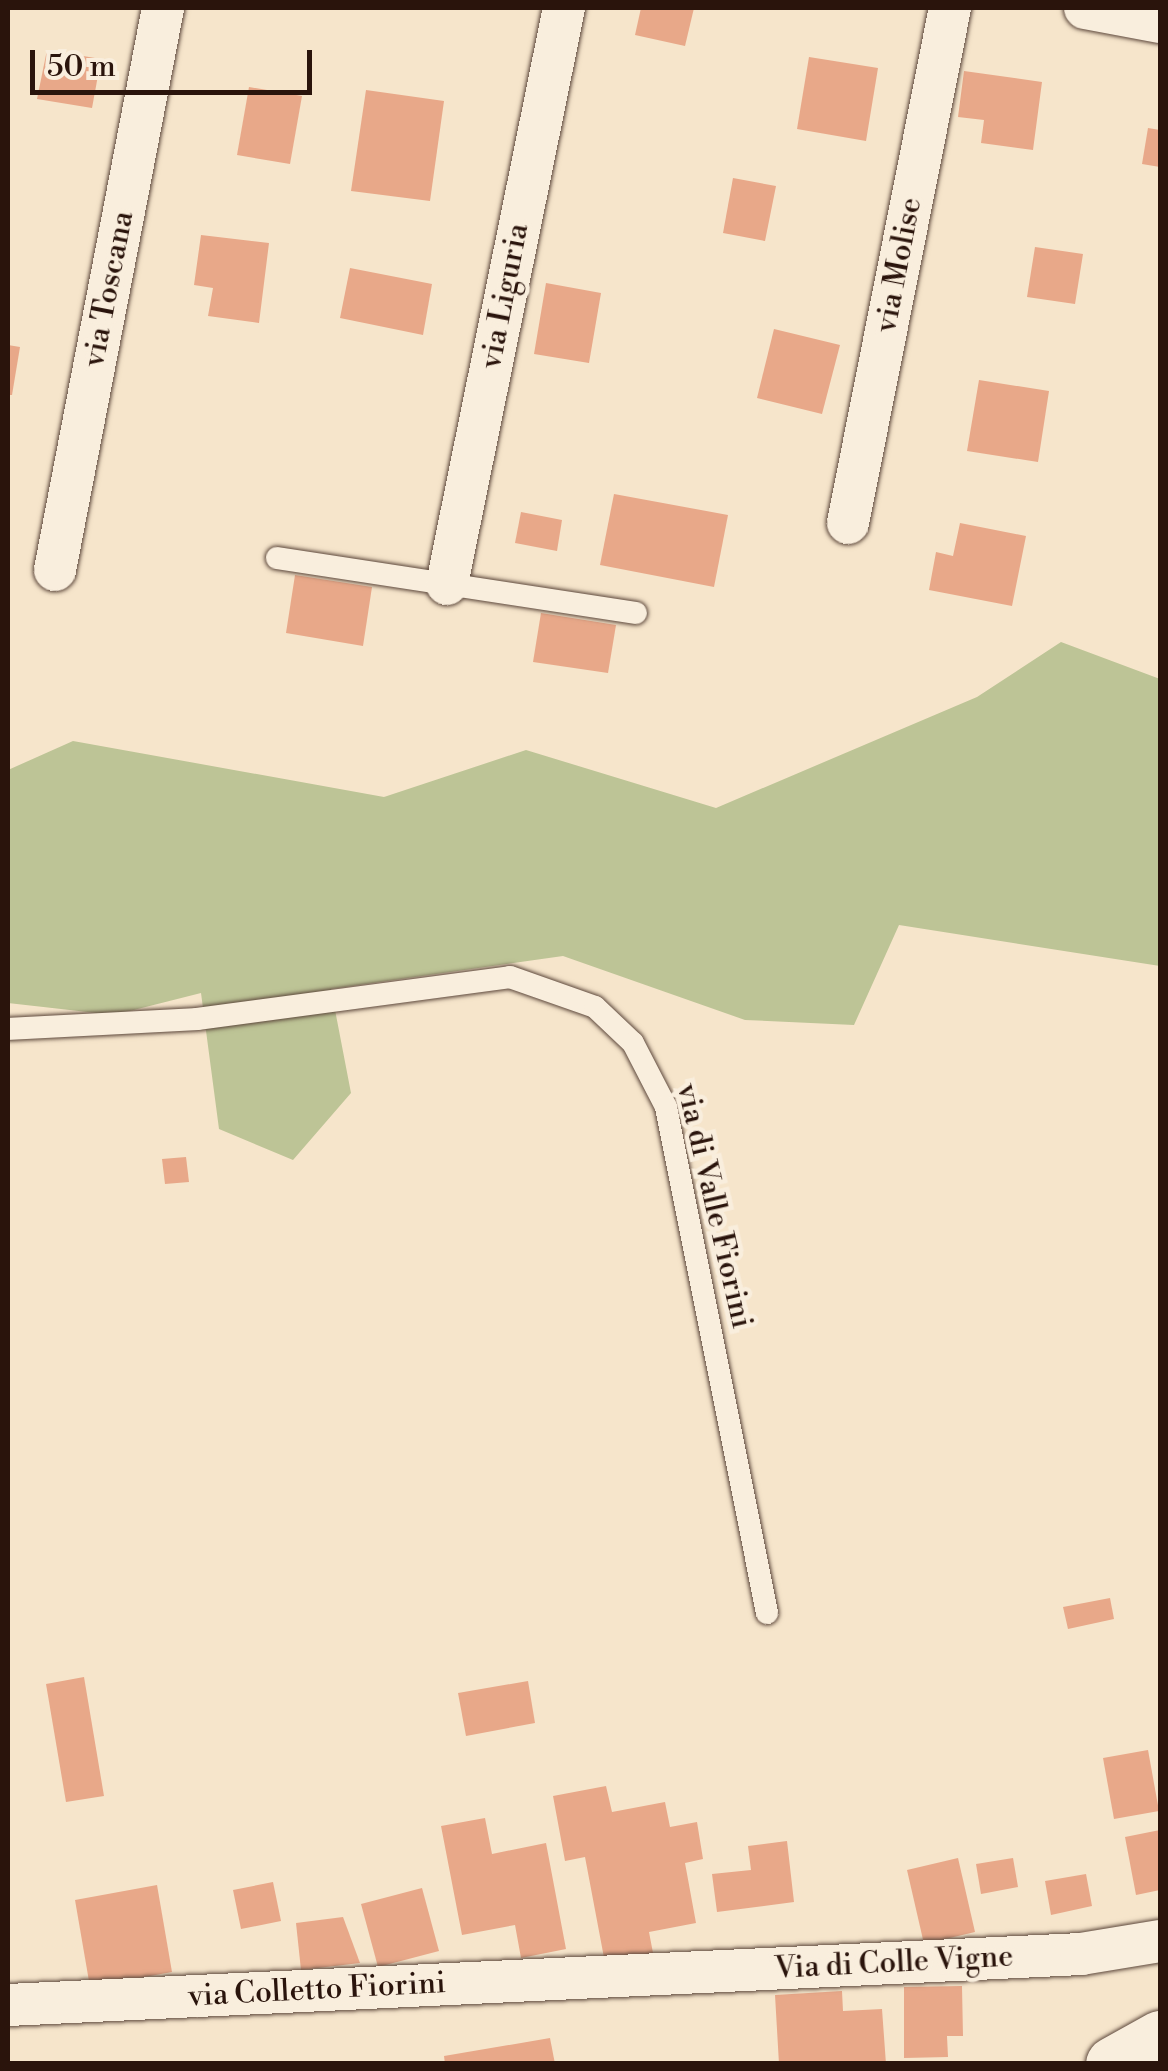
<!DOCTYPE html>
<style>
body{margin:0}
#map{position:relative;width:1168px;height:2071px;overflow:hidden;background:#f6e5cb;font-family:"Libre Bodoni",serif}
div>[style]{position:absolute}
.green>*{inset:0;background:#bdc496}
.building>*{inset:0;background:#e8a889}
.roads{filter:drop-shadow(0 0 2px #5d483c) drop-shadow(0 0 2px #5d483c)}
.lane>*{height:22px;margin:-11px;padding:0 11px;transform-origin:11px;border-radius:11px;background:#f9eedd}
.street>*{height:42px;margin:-21px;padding:0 21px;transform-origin:21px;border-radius:21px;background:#f9eedd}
.secondary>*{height:55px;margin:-27.5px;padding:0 27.5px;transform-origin:27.5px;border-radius:27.5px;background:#f9eedd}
span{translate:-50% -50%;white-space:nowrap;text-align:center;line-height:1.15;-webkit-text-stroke:9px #f9eedd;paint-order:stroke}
.street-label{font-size:30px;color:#2a140c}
.frame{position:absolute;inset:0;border:10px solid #2a140c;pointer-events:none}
.scale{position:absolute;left:30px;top:50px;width:282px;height:45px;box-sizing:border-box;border:5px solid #2a140c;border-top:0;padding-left:12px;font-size:30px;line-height:35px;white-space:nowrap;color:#2a140c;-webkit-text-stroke:8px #f9eedd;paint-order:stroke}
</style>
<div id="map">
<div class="green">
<i style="clip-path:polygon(1061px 642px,1160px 679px,1160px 966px,899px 925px,854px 1025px,745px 1020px,563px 956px,331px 989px,351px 1093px,293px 1160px,219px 1129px,201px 993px,114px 1015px,8px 1003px,8px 770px,73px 741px,384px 797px,526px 750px,716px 808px,977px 697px)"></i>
</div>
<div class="building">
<i style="clip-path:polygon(641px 8px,694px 8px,685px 46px,635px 35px)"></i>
<i style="clip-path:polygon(47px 50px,101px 59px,92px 108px,37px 99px)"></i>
<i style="clip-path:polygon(809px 57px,878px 68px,866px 141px,797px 129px)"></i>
<i style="clip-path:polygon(964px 71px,1042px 82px,1033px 150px,981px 143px,984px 120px,958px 117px)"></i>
<i style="clip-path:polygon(249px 87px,302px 96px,290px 164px,237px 155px)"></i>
<i style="clip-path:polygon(366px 90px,444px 101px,430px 201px,351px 191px)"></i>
<i style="clip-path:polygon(1148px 128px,1160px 130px,1160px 167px,1142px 164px)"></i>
<i style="clip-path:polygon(733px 178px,776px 186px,765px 241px,723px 233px)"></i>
<i style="clip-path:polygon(201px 235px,269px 243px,259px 323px,208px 316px,213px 288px,194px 285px)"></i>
<i style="clip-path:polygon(1035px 247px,1083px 254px,1075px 304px,1027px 297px)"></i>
<i style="clip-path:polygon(350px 268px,432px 284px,423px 335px,340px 318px)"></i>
<i style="clip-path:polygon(546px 283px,601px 293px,589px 363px,534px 354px)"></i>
<i style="clip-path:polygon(774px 329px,840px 345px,822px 414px,757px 398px)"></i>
<i style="clip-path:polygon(8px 345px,20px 347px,12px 395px,8px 395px)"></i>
<i style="clip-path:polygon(979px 380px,1049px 391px,1038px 462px,967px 451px)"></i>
<i style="clip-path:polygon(614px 494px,728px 515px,714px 587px,600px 565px)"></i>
<i style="clip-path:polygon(521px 512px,562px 520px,557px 551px,515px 543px)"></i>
<i style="clip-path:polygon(960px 523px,1026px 536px,1012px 606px,929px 590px,936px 552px,953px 556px)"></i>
<i style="clip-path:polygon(295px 575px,372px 587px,363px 646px,286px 633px)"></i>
<i style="clip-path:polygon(541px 613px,616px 625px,608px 673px,533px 662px)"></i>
<i style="clip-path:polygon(186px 1157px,189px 1182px,165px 1184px,162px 1159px)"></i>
<i style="clip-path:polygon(1110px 1598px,1114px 1619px,1068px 1629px,1063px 1607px)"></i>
<i style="clip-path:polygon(84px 1677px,104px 1796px,66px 1802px,46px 1684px)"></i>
<i style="clip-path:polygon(528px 1681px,535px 1723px,466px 1736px,458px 1693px)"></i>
<i style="clip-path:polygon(1148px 1750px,1159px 1811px,1114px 1819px,1103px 1758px)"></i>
<i style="clip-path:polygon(606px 1786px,612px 1812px,665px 1802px,670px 1827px,697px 1822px,703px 1859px,685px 1863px,696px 1923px,649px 1932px,653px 1953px,605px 1963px,585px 1857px,565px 1861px,553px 1796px)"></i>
<i style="clip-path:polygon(485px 1818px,492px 1854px,546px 1843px,566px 1949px,521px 1958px,515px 1925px,462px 1935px,441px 1826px)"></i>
<i style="clip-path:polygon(1160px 1830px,1160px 1890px,1136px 1895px,1125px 1837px)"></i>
<i style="clip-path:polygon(787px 1841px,794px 1902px,717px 1912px,712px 1874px,751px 1870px,748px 1846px)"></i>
<i style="clip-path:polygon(958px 1858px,975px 1932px,924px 1944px,907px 1870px)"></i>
<i style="clip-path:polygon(1013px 1858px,1018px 1887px,981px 1894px,976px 1864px)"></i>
<i style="clip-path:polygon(1086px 1874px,1092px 1906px,1051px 1915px,1045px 1881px)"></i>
<i style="clip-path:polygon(273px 1882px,281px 1921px,241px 1929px,233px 1890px)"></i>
<i style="clip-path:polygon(157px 1885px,172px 1972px,90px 1987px,75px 1900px)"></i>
<i style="clip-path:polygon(422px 1888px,439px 1951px,378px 1967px,361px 1904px)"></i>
<i style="clip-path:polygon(343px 1917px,360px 1963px,301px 1970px,296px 1923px)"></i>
<i style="clip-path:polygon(962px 1986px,963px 2036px,947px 2036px,948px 2057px,904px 2058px,904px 1987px)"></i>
<i style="clip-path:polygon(842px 1991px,843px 2011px,882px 2009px,886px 2064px,779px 2064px,775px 1995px)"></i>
<i style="clip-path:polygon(550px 2038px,555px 2064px,445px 2064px,444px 2056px)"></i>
</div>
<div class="roads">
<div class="lane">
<i style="left:277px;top:558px;width:363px;rotate:8.7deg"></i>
<i style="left:8px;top:1029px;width:189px;rotate:-3deg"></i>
<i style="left:197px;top:1019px;width:316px;rotate:-7.6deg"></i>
<i style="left:510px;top:977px;width:90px;rotate:19.4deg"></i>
<i style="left:595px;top:1007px;width:52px;rotate:43.5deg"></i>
<i style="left:633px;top:1043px;width:72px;rotate:62.7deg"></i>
<i style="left:666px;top:1107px;width:516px;rotate:78.71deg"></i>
</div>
<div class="street">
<i style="left:1085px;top:8px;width:76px;rotate:10.6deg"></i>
<i style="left:848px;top:523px;width:525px;rotate:-78.8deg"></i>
<i style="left:55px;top:570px;width:572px;rotate:-79.12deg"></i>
<i style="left:447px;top:584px;width:588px;rotate:-78.52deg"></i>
<i style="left:8px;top:2005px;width:1074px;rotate:-2.72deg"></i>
<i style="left:1081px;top:1954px;width:80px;rotate:-9.3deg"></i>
</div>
<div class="secondary">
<i style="left:1113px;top:2064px;width:54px;rotate:-29deg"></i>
</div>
</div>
<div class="street-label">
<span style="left:899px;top:265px;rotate:-79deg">via Molise</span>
<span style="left:109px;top:289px;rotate:-79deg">via Toscana</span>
<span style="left:505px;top:296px;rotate:-79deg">via Liguria</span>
<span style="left:714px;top:1206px;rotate:77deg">via di Valle Fiorini</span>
<span style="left:894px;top:1963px;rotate:-3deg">Via di Colle Vigne</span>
<span style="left:317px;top:1990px;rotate:-3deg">via Colletto Fiorini</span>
</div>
<div class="frame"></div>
<div class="scale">50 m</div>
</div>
